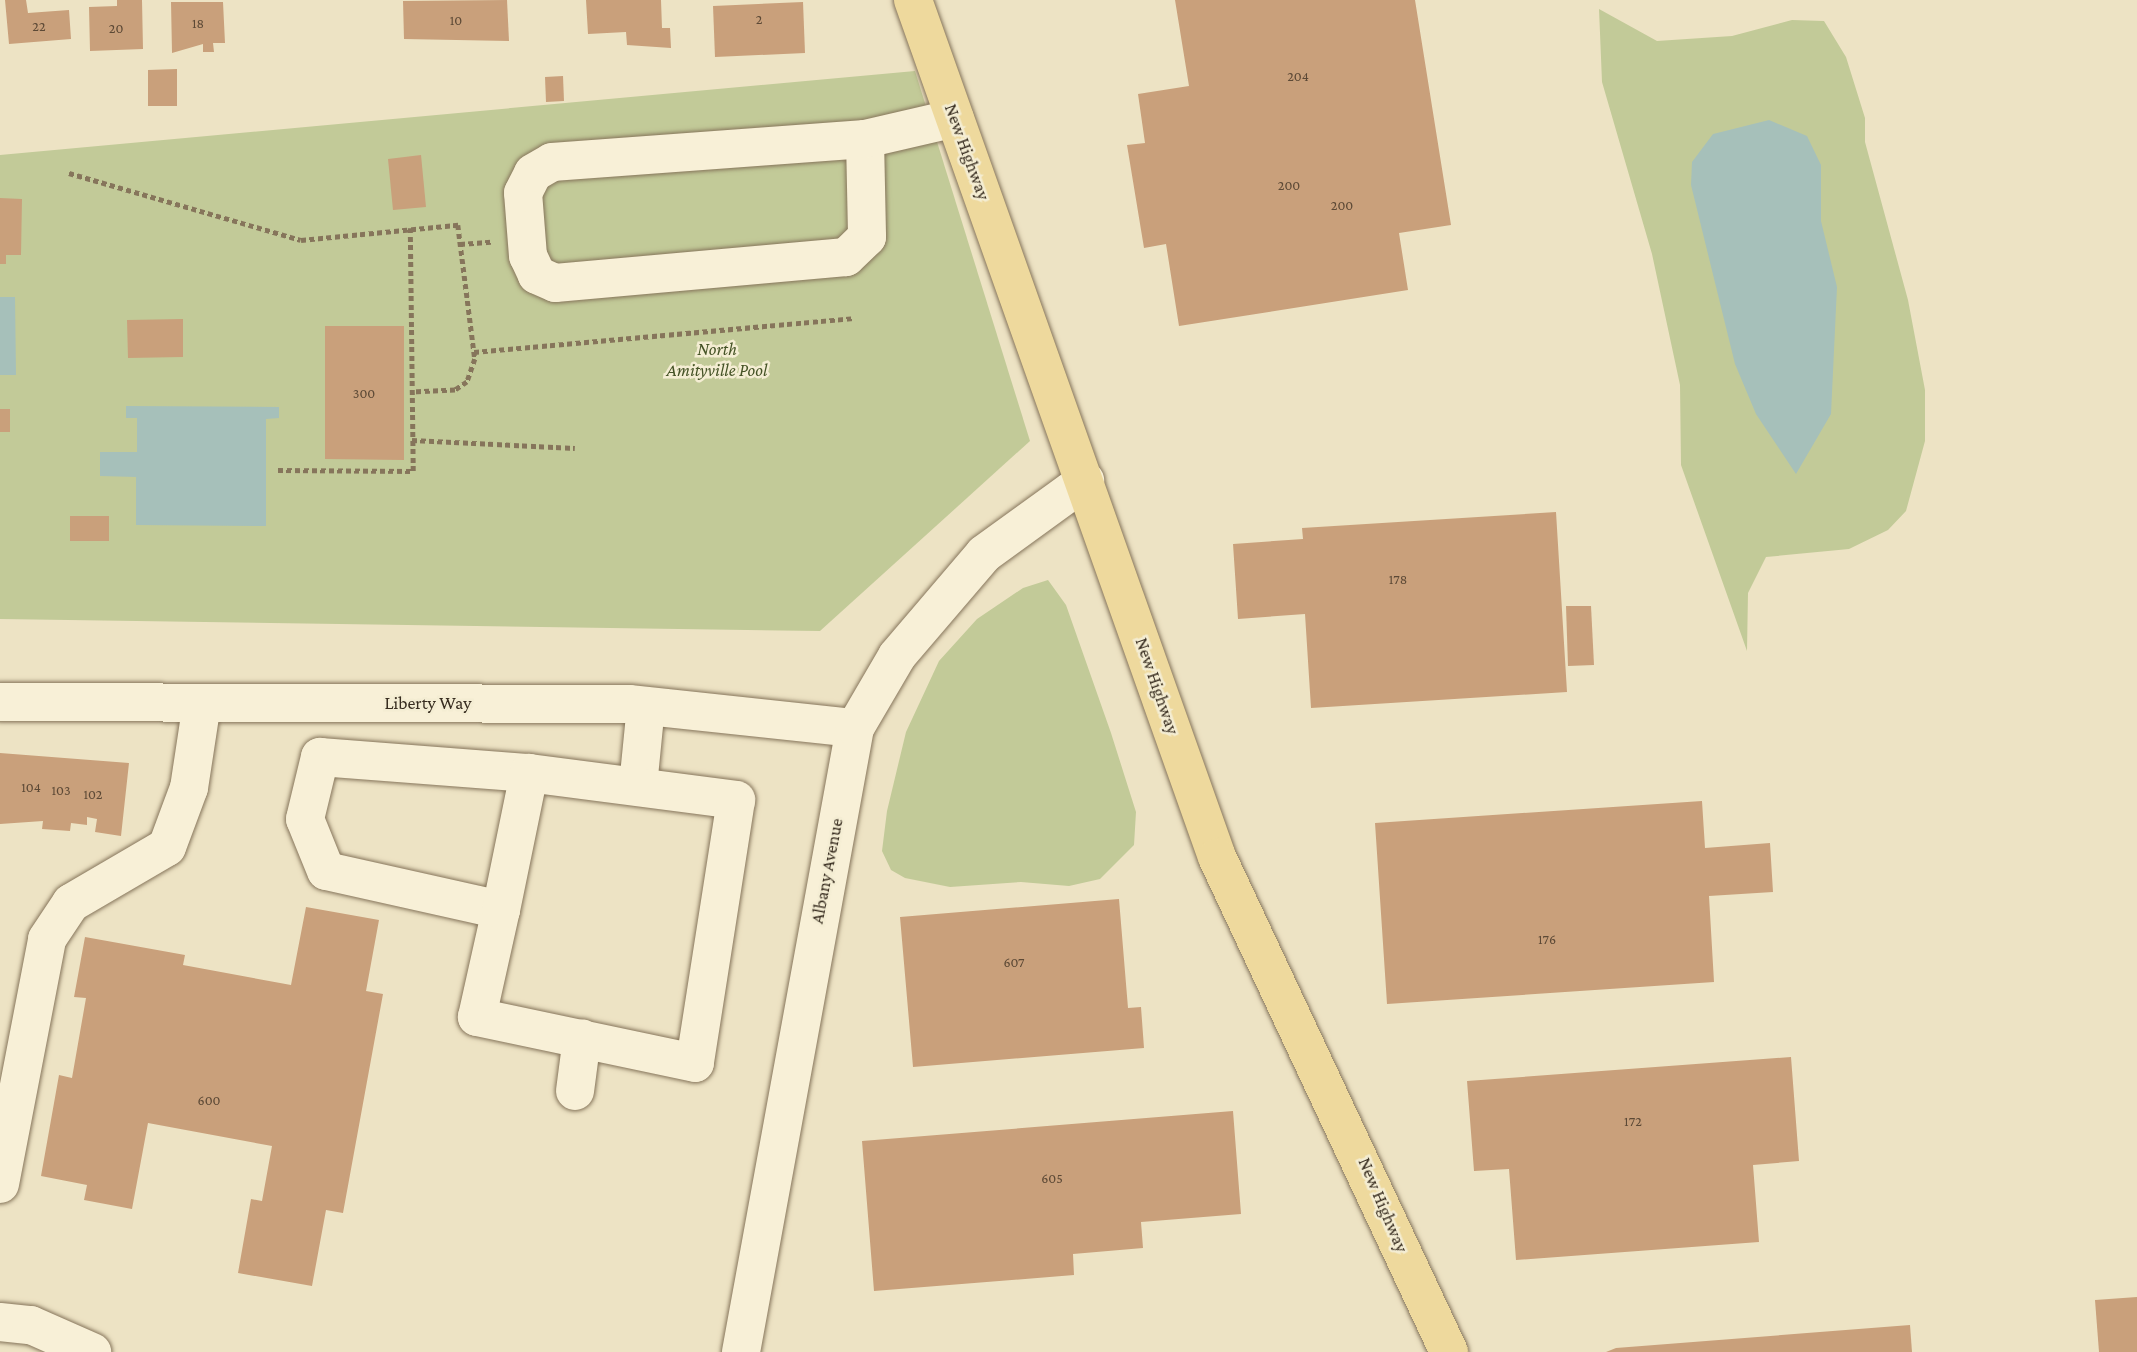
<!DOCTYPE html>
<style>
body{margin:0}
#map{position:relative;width:2137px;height:1352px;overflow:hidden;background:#ede3c4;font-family:"Crimson Pro",serif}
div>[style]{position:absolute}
.green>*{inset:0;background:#c2ca98}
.water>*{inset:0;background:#a6c0ba}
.building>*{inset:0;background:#c9a07b}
.path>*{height:4.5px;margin-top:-2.25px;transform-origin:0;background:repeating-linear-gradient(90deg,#86755b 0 5px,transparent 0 8.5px)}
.roads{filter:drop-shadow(0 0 2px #86755b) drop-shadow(0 0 2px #86755b)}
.minor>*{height:38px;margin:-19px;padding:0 19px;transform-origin:19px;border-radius:19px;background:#f8f0d7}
.major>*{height:38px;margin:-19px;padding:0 19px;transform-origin:19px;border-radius:19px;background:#eed99d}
span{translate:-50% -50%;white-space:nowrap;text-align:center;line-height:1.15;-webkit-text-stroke:5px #f4edd3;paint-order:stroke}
.number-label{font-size:14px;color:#5c4936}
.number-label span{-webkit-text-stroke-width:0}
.street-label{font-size:18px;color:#372c1f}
.park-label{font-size:18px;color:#455326;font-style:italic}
</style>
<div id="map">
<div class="green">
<i style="clip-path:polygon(1599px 9px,1657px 41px,1732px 36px,1792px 20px,1824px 21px,1846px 57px,1865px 118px,1865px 142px,1908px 300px,1925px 390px,1925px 441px,1906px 511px,1888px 530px,1849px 549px,1766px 557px,1748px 593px,1747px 651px,1681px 465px,1680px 385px,1652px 254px,1602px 82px)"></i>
<i style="clip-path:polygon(915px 71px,1030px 441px,820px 631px,0 619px,0 155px)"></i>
<i style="clip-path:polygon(1048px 580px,1066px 605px,1111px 733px,1136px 812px,1134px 845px,1100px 879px,1069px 886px,1021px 882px,950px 887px,905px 878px,891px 870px,882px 851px,887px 811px,906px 732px,939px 661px,977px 619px,1023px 588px)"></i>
</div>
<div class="water">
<i style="clip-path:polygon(1769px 120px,1807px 136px,1821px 165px,1821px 221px,1837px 287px,1831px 414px,1796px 474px,1756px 414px,1735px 364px,1691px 185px,1692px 162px,1713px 134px)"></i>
<i style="clip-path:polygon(0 297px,15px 297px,16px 375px,0 375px)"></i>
<i style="clip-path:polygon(126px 406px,279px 407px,279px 418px,266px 419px,266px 526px,136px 525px,136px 477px,100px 476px,100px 452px,137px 452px,137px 418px,126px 418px)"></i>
</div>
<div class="building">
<i style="clip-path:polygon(5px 0,26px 0,28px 13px,69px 10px,71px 39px,9px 44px)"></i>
<i style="clip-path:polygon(117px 0,142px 0,143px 49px,90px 51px,89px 7px,117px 6px)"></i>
<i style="clip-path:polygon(507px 0,509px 41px,404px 39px,403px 1px)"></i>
<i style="clip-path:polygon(586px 0,661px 0,662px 28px,670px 28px,671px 48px,627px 45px,626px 32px,588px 34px)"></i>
<i style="clip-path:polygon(1175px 0,1415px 0,1451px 225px,1399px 233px,1408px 290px,1179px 326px,1166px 244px,1144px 248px,1127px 145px,1145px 143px,1138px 94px,1189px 86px)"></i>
<i style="clip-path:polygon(171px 2px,223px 2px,225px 43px,213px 43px,214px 52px,203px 52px,203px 44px,172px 53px)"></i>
<i style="clip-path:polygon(803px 2px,805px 53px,715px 57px,713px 6px)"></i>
<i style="clip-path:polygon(177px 69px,177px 106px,148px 106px,148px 70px)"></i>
<i style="clip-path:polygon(563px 76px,564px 101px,546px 102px,545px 77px)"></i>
<i style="clip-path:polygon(421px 155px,426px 207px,393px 210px,388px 159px)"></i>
<i style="clip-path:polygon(0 198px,22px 199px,21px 255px,6px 255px,6px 264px,0 264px)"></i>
<i style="clip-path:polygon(183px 319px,183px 357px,128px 358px,127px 320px)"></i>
<i style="clip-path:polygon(325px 326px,404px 326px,404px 460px,325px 459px)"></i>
<i style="clip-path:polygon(0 409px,10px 409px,10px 432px,0 432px)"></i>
<i style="clip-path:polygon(1556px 512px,1567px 692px,1311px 708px,1305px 614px,1238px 619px,1233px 544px,1303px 539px,1302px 528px)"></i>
<i style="clip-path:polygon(70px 516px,109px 516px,109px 541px,70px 541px)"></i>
<i style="clip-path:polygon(1566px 606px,1591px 606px,1594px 665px,1568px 666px)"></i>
<i style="clip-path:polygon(0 753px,129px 763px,121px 836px,95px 832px,97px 819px,87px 817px,87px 825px,71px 823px,70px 831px,42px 829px,43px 821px,0 824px)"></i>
<i style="clip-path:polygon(1702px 801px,1705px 848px,1770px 843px,1773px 892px,1709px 896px,1714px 982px,1387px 1004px,1375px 823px)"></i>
<i style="clip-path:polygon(1119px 899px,1128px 1008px,1141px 1007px,1144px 1048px,913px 1067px,900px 917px)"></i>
<i style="clip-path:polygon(306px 907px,379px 920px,366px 991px,383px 994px,343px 1213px,326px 1210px,312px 1286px,238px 1273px,251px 1199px,262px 1201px,272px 1146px,148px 1123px,132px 1209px,84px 1200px,87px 1185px,41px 1176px,59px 1075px,72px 1078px,86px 998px,74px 997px,85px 937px,185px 955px,183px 965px,291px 985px)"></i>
<i style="clip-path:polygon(1791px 1057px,1799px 1161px,1753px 1165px,1759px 1242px,1516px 1260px,1509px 1169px,1474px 1171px,1467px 1081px)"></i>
<i style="clip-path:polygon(1233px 1111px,1241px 1214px,1141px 1222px,1143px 1248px,1073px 1254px,1074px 1275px,874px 1291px,862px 1141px)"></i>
<i style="clip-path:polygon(2137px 1297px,2137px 1352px,2099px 1352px,2095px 1300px)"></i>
<i style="clip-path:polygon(1910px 1325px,1912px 1352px,1606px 1352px,1616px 1348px)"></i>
</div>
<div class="path">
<i style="left:69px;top:173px;width:241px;rotate:16.1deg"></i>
<i style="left:301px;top:240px;width:158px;rotate:-5.5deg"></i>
<i style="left:458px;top:225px;width:135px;rotate:82.8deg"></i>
<i style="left:475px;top:359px;width:24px;rotate:109deg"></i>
<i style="left:467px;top:382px;width:14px;rotate:146deg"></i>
<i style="left:455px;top:390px;width:43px;rotate:177.3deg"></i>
<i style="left:460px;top:244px;width:31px;rotate:-4deg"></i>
<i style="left:474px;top:352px;width:381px;rotate:-5.1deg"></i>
<i style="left:412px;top:440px;width:163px;rotate:2.8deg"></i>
<i style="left:278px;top:470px;width:135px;rotate:0.4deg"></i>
<i style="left:413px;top:471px;width:243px;rotate:-90.7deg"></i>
</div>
<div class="roads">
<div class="minor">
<i style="left:865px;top:139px;width:98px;rotate:88.8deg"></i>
<i style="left:867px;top:237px;width:29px;rotate:136deg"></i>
<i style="left:846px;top:257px;width:292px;rotate:174.9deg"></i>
<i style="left:555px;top:283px;width:20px;rotate:-156deg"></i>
<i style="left:537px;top:275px;width:21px;rotate:-115deg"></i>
<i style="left:528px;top:256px;width:63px;rotate:-94.5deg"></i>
<i style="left:523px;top:193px;width:22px;rotate:-63deg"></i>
<i style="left:533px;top:173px;width:22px;rotate:-30deg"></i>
<i style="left:552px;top:162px;width:314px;rotate:-4.2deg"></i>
<i style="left:865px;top:139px;width:92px;rotate:-13.1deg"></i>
<i style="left:0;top:702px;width:629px;rotate:0.18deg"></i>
<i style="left:629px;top:704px;width:227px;rotate:6.1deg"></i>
<i style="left:638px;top:786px;width:80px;rotate:-84.3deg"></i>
<i style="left:501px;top:910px;width:179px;rotate:-167.4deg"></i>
<i style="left:326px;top:871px;width:56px;rotate:-112deg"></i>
<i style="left:305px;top:819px;width:64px;rotate:-76.4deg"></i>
<i style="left:320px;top:757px;width:210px;rotate:4.4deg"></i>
<i style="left:529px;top:773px;width:209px;rotate:7.4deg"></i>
<i style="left:736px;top:800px;width:266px;rotate:98.9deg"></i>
<i style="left:695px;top:1063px;width:223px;rotate:-168.1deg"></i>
<i style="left:477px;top:1017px;width:110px;rotate:-77.4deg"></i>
<i style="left:501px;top:910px;width:140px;rotate:-78.4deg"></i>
<i style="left:575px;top:1091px;width:53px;rotate:-82.5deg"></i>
<i style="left:0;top:1184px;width:249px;rotate:-79.1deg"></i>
<i style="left:47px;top:939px;width:43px;rotate:-56.3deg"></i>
<i style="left:71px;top:903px;width:111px;rotate:-30.3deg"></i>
<i style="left:167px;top:847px;width:63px;rotate:-69.6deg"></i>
<i style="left:189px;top:788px;width:86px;rotate:-81.3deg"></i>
<i style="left:0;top:1322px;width:31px;rotate:6deg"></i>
<i style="left:31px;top:1325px;width:67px;rotate:23.9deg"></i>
<i style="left:741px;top:1352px;width:634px;rotate:-79.65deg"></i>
<i style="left:855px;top:728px;width:83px;rotate:-59.7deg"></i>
<i style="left:897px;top:656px;width:134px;rotate:-49.5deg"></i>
<i style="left:984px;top:554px;width:125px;rotate:-35.9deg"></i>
</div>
<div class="major">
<i style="left:913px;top:0;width:909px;rotate:70.47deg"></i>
<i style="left:1217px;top:857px;width:547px;rotate:64.89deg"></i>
</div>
</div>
<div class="number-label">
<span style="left:759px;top:19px">2</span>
<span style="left:456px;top:20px">10</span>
<span style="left:198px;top:23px">18</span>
<span style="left:39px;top:26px">22</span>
<span style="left:116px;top:28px">20</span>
<span style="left:1298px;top:76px">204</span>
<span style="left:1289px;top:185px">200</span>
<span style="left:1342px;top:205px">200</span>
<span style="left:364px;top:393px">300</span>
<span style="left:1398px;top:579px">178</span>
<span style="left:31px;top:787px">104</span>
<span style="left:61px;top:790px">103</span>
<span style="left:93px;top:794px">102</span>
<span style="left:1547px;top:939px">176</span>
<span style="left:1014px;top:962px">607</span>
<span style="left:209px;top:1100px">600</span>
<span style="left:1633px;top:1121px">172</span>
<span style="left:1052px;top:1178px">605</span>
</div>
<div class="street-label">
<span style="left:967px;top:152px;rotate:70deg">New Highway</span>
<span style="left:1157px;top:686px;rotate:71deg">New Highway</span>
<span style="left:428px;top:703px">Liberty Way</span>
<span style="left:827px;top:871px;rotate:-79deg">Albany Avenue</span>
<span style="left:1383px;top:1205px;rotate:67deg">New Highway</span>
</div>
<div class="park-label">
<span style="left:717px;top:360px">North<br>Amityville Pool</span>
</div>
</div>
